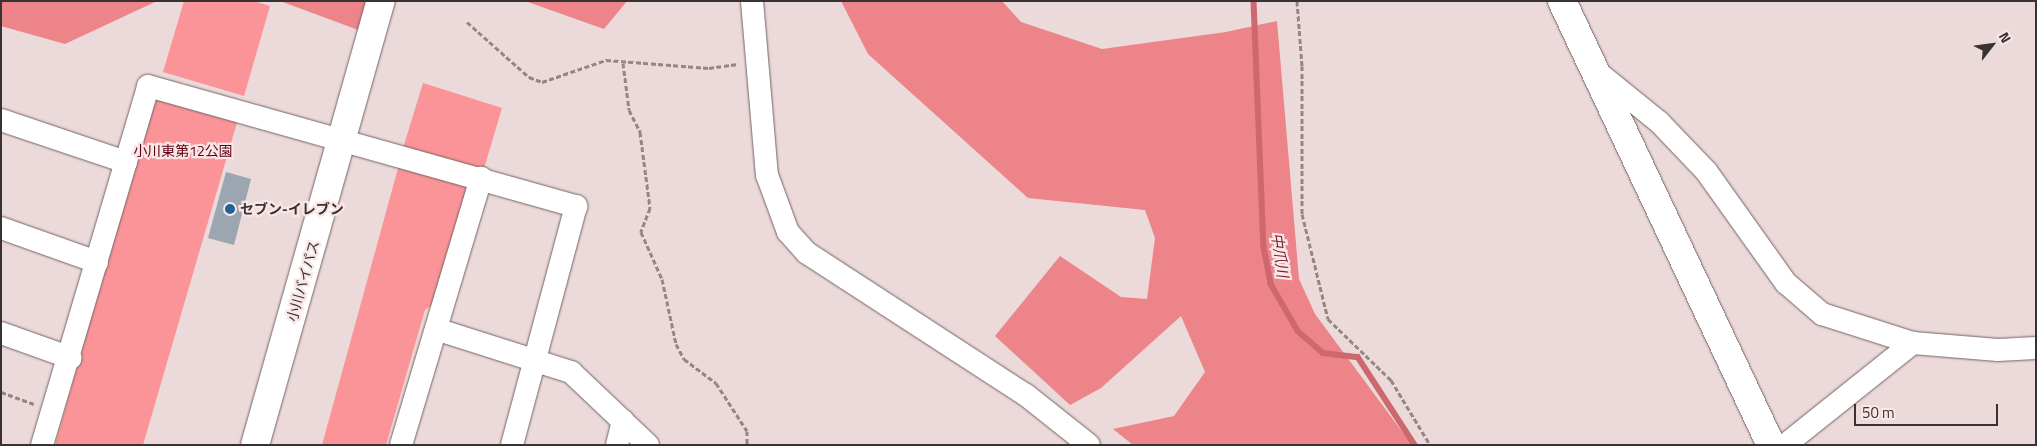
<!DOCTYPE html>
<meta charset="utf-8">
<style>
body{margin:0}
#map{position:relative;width:2037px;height:446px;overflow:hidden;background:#ecd9d9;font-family:"Titillium Web","Noto Sans JP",sans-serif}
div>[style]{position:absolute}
.green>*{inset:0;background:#fb9498}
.forest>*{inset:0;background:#ec8489}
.stream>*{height:5.5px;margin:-2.75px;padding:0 2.75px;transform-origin:2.75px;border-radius:2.75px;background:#cc686e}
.building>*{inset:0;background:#9ba6b1}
.path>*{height:3px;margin-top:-1.5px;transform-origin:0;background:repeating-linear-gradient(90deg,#948686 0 5px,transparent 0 7.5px)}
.roads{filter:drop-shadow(0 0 1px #746464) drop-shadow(0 0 1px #746464)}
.street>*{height:22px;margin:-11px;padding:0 11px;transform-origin:11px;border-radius:11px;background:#fff}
.secondary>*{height:28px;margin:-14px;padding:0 14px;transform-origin:14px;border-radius:14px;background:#fff}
.highway>*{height:28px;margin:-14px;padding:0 14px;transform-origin:14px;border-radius:14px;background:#fff}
.dots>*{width:14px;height:14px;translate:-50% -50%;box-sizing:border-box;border:2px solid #f9e6e6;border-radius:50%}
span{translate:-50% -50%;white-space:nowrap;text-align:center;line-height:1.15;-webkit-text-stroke:4.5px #f9e6e6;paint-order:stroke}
.park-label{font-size:14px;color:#5f0015}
.poi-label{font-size:14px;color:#393232;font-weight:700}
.left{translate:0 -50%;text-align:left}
.street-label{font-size:14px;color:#393232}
.water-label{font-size:15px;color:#781d29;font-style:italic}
.frame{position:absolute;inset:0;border:2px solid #393232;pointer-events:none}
.north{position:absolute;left:1967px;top:20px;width:50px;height:50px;-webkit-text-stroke:4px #f9e6e6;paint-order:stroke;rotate:60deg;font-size:14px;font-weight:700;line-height:20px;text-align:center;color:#393232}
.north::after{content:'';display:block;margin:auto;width:18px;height:22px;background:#393232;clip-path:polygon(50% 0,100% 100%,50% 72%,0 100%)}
.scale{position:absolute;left:1854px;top:404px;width:144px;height:22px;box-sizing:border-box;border:2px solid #393232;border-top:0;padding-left:6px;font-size:15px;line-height:18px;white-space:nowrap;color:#393232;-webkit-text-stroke:4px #f9e6e6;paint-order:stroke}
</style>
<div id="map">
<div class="green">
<i style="clip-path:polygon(184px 1px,254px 1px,270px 6px,244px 96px,163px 72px)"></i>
<i style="clip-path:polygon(423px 83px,502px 108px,483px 172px,403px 148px)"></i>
<i style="clip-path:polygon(159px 99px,238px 119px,143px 445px,55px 445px,151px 104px)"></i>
<i style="clip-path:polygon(400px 161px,460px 178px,468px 191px,436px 302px,425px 310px,386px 445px,322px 445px)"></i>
</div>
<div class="forest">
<i style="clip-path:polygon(1px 1px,157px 1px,65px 44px,1px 26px)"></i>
<i style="clip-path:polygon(280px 1px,369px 1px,361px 31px)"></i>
<i style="clip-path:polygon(525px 1px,627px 1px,604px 29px)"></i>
<i style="clip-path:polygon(841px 1px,1002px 1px,1021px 22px,1102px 49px,1226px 32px,1277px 21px,1299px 279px,1315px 314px,1412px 445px,1133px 445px,1113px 429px,1174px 416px,1205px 372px,1181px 316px,1101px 388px,1070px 405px,995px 336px,1060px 256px,1121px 297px,1147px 299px,1155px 238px,1145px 210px,1028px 198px,868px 54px)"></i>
</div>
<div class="stream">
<i style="left:1254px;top:1px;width:246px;rotate:87.7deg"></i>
<i style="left:1264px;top:247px;width:38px;rotate:79deg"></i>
<i style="left:1271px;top:284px;width:54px;rotate:60.1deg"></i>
<i style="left:1298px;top:331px;width:33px;rotate:41deg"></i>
<i style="left:1323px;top:353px;width:35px;rotate:7deg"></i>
<i style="left:1358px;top:357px;width:105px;rotate:57.1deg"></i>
</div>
<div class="building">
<i style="clip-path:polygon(226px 172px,251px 179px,234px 245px,208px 238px)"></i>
</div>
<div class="path">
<i style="left:1297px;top:1px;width:65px;rotate:85.6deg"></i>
<i style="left:1302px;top:66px;width:148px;rotate:90deg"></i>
<i style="left:1302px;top:214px;width:108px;rotate:76.1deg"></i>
<i style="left:1328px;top:319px;width:88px;rotate:44.1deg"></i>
<i style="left:1391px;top:380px;width:76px;rotate:59deg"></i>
<i style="left:467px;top:22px;width:83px;rotate:41.6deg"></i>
<i style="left:529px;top:77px;width:14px;rotate:21deg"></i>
<i style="left:542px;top:82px;width:68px;rotate:-19deg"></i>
<i style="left:606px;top:60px;width:103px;rotate:4.4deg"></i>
<i style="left:709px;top:68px;width:29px;rotate:-8deg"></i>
<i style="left:623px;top:63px;width:47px;rotate:82.7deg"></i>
<i style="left:629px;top:110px;width:25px;rotate:63deg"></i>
<i style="left:640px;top:132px;width:77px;rotate:82.5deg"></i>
<i style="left:650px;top:208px;width:26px;rotate:111deg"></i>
<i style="left:641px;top:232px;width:51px;rotate:65.9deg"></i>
<i style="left:662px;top:279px;width:66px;rotate:77.8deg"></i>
<i style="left:676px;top:344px;width:17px;rotate:62deg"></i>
<i style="left:684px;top:359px;width:40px;rotate:37deg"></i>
<i style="left:716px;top:383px;width:57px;rotate:57.1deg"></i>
<i style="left:747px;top:431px;width:14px;rotate:90deg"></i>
<i style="left:1px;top:392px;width:35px;rotate:20deg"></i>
</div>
<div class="roads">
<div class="street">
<i style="left:752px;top:1px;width:175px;rotate:85.1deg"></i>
<i style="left:767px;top:175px;width:61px;rotate:69.8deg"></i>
<i style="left:788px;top:232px;width:28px;rotate:48deg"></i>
<i style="left:807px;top:253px;width:261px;rotate:33deg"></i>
<i style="left:1026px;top:395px;width:80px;rotate:38.4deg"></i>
<i style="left:1596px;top:71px;width:81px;rotate:39deg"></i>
<i style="left:1659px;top:122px;width:68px;rotate:46.2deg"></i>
<i style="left:1706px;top:171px;width:138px;rotate:54.5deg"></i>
<i style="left:1786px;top:283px;width:48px;rotate:40.7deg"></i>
<i style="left:1822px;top:314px;width:96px;rotate:17.7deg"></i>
<i style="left:1913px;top:343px;width:85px;rotate:4.7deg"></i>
<i style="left:1998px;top:350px;width:38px;rotate:-3deg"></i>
<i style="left:1px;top:120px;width:132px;rotate:18.6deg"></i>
<i style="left:1px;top:228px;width:102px;rotate:19.5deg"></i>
<i style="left:436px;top:329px;width:142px;rotate:17.7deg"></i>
<i style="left:571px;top:372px;width:106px;rotate:43.5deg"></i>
<i style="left:1px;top:333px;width:74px;rotate:19.7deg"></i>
<i style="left:42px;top:445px;width:374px;rotate:-73.5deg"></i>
<i style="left:148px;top:86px;width:445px;rotate:15.7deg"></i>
<i style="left:576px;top:206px;width:247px;rotate:105deg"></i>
<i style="left:401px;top:445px;width:279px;rotate:-73.3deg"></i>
<i style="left:617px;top:445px;width:25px;rotate:-76deg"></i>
<i style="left:1785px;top:445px;width:164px;rotate:-38.6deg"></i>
</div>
<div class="secondary">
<i style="left:1562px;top:1px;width:491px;rotate:64.8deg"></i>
</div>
<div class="highway">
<i style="left:255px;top:445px;width:462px;rotate:-74.2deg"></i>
</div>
</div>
<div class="dots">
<i style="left:230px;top:209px;background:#226298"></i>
</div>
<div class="park-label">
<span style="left:183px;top:151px">小川東第12公園</span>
</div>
<div class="poi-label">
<span class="left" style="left:240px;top:209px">セブン-イレブン</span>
</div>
<div class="street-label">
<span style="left:303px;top:281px;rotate:-74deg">小川バイパス</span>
</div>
<div class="water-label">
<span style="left:1280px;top:255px;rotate:82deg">中爪川</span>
</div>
<div class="frame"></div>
<div class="north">N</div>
<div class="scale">50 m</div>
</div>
